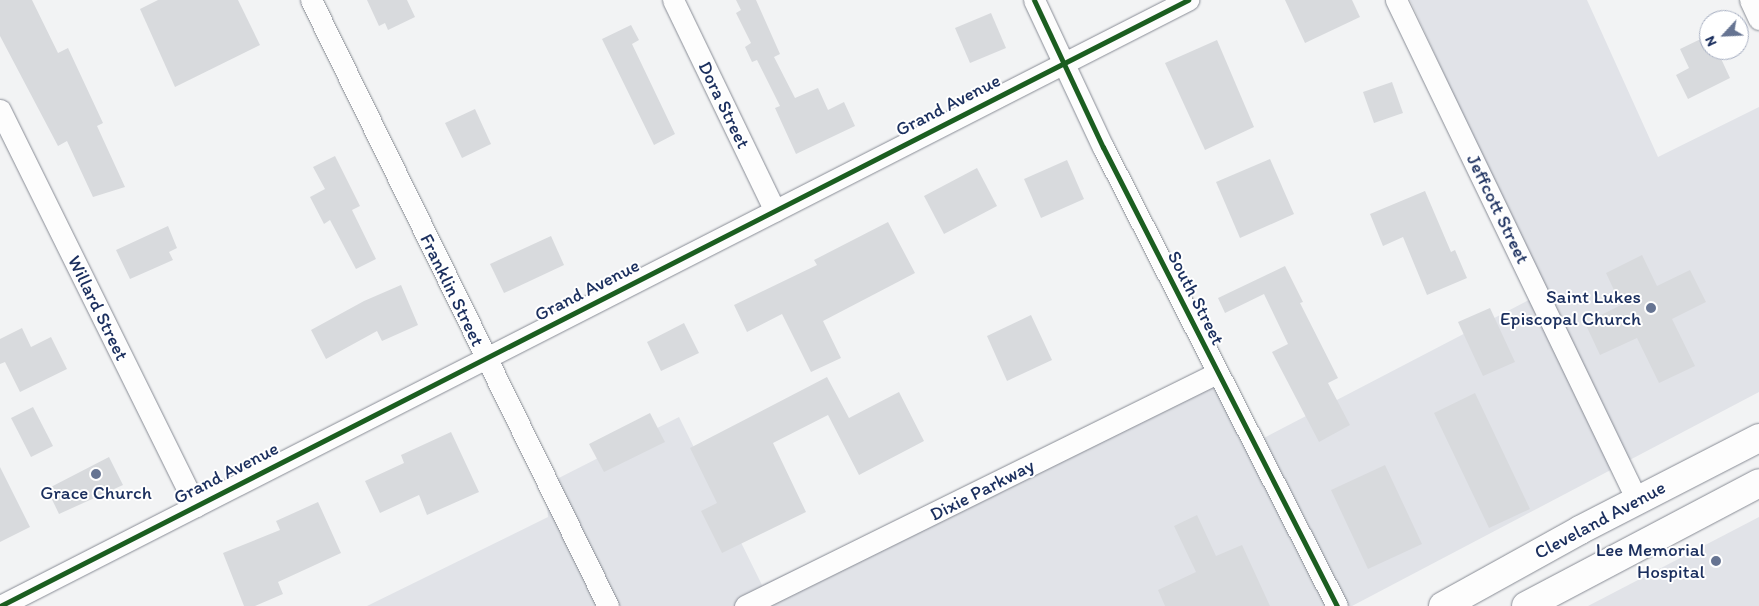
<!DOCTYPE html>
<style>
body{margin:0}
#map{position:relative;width:1759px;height:606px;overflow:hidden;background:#f2f3f4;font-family:Itim,sans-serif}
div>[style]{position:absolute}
.built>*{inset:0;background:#e1e3e8}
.building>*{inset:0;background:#d8dadd}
.roads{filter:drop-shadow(0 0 1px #888c95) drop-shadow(0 0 1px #888c95)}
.street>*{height:21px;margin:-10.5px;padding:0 10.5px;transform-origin:10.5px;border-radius:10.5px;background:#fdfdfd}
.primary>*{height:28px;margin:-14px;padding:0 14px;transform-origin:14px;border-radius:14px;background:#fdfdfd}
.cycleway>*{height:5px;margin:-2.5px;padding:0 2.5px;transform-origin:2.5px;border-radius:2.5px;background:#1b5e20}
.dots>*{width:14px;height:14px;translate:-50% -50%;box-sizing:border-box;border:2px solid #fff;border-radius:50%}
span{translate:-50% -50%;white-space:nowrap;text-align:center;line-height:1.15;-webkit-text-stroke:4px #fff;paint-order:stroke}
.street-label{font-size:19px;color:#1b2f5e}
.poi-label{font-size:19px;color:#1b2f5e}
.right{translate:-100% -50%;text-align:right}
.north{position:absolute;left:1699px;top:10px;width:50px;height:50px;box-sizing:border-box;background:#fff;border:1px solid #a4acbf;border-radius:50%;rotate:245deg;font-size:14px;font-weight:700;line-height:20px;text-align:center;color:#1b2f5e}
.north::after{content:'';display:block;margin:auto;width:18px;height:22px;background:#667492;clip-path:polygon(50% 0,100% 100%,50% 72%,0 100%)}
</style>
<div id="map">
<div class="built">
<i style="clip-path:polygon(1410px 0,1587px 0,1658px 157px,1759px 107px,1759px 392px,1352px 606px,367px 606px,548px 517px,545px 485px,679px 417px,762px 585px,1222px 367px,1258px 441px,1544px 292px)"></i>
<i style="clip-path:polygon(1759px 517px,1759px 606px,1588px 606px)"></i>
</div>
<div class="building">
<i style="clip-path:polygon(0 0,32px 0,58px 53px,68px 48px,103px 123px,97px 126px,125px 187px,93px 197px,67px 141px,58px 146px,0 36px)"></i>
<i style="clip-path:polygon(158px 0,238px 0,260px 45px,175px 87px,140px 9px)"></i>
<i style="clip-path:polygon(367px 0,407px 0,415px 17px,388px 30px,385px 23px,379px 26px)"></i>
<i style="clip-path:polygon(736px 0,756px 0,780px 54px,774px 57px,795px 98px,818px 88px,828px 110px,844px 102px,855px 126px,796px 154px,775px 108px,780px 106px,757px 60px,752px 62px,745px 47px,751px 43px,736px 13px,741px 10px)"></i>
<i style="clip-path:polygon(1285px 0,1352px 0,1360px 17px,1305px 43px)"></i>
<i style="clip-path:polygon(991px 13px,1006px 48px,970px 63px,955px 28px)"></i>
<i style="clip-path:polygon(631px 25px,639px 40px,632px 44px,675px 134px,654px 145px,602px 39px)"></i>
<i style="clip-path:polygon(1709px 35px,1709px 50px,1717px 50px,1730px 78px,1688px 99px,1676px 75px,1689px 68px,1680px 49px)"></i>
<i style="clip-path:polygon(1217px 40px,1254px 127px,1205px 150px,1165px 63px)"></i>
<i style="clip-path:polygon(1392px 82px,1403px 113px,1374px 123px,1363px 92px)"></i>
<i style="clip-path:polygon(475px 109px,491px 144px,462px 158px,445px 123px)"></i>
<i style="clip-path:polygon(335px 156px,360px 206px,352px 210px,376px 259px,356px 269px,330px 220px,324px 224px,310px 197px,325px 189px,313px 167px)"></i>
<i style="clip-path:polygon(1270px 159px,1294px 214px,1240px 238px,1216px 182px)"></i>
<i style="clip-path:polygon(1067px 160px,1084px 199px,1041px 218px,1024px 179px)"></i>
<i style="clip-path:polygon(977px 168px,997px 206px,944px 234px,924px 196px)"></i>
<i style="clip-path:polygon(1425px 191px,1451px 252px,1455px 250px,1467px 278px,1427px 295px,1403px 237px,1383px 246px,1370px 214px)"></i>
<i style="clip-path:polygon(888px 222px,915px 273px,823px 321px,841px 358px,811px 372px,782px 314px,747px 332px,734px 305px,817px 265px,814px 260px)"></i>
<i style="clip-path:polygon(168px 226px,177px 248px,169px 252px,173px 260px,130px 279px,116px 250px)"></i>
<i style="clip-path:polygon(551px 236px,564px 265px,504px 293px,490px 264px)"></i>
<i style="clip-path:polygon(1642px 255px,1657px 286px,1690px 270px,1706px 302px,1672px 319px,1695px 366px,1659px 383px,1637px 338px,1600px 355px,1585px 323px,1621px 305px,1606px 273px)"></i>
<i style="clip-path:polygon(1285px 266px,1303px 302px,1300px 303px,1338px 378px,1328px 383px,1350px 425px,1319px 442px,1272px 352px,1288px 344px,1264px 294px,1225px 313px,1218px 298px)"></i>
<i style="clip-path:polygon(401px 285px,418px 325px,382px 341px,377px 331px,326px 359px,311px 330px,364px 301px)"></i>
<i style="clip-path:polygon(1490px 308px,1515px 362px,1483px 376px,1458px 322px)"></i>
<i style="clip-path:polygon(1031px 315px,1052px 360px,1007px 381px,987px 336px)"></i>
<i style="clip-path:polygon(684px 323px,699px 353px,661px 371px,647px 342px)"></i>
<i style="clip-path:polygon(22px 328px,31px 347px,51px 337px,67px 369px,20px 392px,5px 362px,0 364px,0 339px)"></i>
<i style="clip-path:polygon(827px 377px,849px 418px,899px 392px,924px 441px,859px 475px,828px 415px,773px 443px,806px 512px,722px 553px,701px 511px,717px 503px,690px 448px)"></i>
<i style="clip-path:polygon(1475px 393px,1530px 509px,1489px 528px,1434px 413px)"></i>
<i style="clip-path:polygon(33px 407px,53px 446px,31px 457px,11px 418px)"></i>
<i style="clip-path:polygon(650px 413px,665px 442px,604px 472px,589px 444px)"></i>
<i style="clip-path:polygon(451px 432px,479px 492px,427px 515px,419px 495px,380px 513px,365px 481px,404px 463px,401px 455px)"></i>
<i style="clip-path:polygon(109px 457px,123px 485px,59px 514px,47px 489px)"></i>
<i style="clip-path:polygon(1385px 465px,1422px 544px,1368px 569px,1331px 490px)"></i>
<i style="clip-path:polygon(0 467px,30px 527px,0 542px)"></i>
<i style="clip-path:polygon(318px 502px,341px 553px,278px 582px,283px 594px,255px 606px,244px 606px,223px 553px,280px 530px,276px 521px)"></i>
<i style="clip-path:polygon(1197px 515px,1216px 556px,1242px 545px,1270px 606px,1165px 606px,1158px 590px,1196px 572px,1174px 526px)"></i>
</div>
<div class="roads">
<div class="street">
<i style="left:311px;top:0;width:675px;rotate:63.89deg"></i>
<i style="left:673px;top:0;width:234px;rotate:64.2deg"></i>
<i style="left:1034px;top:0;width:162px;rotate:64.9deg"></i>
<i style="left:1103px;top:147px;width:515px;rotate:62.99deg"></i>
<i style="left:1396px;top:0;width:555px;rotate:64.27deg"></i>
<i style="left:1750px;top:0;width:21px;rotate:65deg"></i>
<i style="left:0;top:110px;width:442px;rotate:63.7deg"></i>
<i style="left:0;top:606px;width:1334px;rotate:-27.03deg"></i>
<i style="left:745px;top:606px;width:526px;rotate:-26.27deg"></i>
</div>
<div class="primary">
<i style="left:1443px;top:606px;width:157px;rotate:-29deg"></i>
<i style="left:1580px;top:530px;width:201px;rotate:-27.2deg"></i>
<i style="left:1526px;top:606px;width:263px;rotate:-27.8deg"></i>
</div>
</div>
<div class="cycleway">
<i style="left:1034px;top:0;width:162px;rotate:64.9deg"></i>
<i style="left:1103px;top:147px;width:515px;rotate:62.99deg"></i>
<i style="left:0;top:606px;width:1334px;rotate:-27.03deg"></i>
</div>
<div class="dots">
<i style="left:1651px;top:308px;background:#667492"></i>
<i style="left:96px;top:474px;background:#667492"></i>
<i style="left:1716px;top:561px;background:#667492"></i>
</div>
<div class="street-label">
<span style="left:724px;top:105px;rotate:64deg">Dora Street</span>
<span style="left:948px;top:105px;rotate:-27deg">Grand Avenue</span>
<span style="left:1498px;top:209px;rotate:64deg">Jeffcott Street</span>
<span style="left:452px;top:290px;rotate:64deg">Franklin Street</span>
<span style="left:587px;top:290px;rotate:-27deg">Grand Avenue</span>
<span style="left:1196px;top:298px;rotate:63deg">South Street</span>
<span style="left:98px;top:308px;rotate:64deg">Willard Street</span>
<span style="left:226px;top:473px;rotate:-27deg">Grand Avenue</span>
<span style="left:982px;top:490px;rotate:-27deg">Dixie Parkway</span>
<span style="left:1600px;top:520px;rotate:-28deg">Cleveland Avenue</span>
</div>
<div class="poi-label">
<span class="right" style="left:1641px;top:308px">Saint Lukes<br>Episcopal Church</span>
<span style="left:96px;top:493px">Grace Church</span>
<span class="right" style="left:1705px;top:561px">Lee Memorial<br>Hospital</span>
</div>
<div class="north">N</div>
</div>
